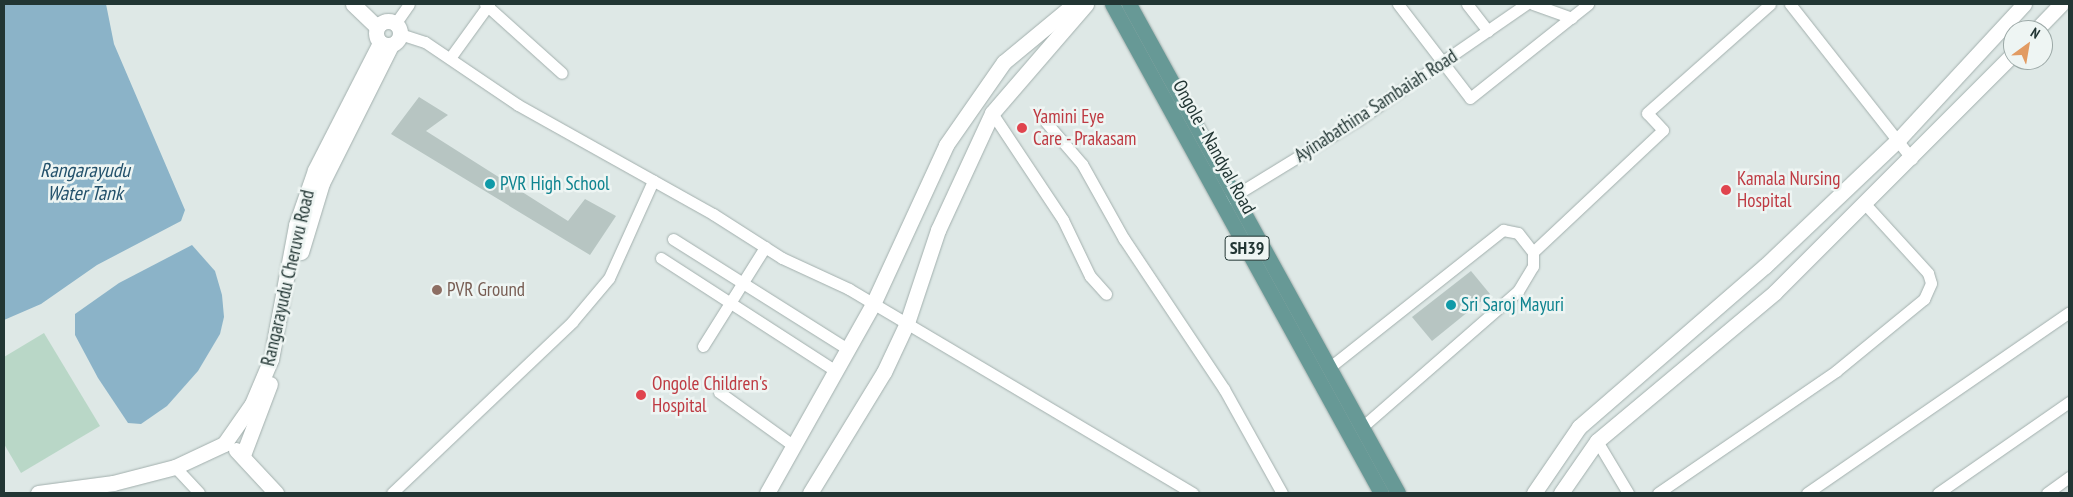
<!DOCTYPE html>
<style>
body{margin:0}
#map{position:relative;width:2073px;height:497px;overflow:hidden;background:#dee8e6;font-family:"PT Sans Narrow",sans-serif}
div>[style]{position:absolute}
.green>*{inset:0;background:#b9d7c7}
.water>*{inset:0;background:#8bb3c8}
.building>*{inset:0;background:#b7c5c2}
.roads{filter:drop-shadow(0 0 1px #a2afad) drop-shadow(0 0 1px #a2afad)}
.street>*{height:11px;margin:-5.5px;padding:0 5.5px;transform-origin:5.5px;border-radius:5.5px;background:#fff}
.secondary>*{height:15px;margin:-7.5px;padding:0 7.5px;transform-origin:7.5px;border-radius:7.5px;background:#fff}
.secondary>.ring{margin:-7.5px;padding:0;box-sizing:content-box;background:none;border:15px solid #fff;border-radius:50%}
.primary>*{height:15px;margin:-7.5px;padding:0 7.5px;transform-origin:7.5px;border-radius:7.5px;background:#679996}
.dots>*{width:14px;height:14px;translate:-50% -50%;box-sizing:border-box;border:2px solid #eef5f3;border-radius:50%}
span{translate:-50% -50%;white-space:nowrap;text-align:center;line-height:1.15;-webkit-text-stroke:5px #eef5f3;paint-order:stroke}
.shield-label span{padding:1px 4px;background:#eef5f3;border:1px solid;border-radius:4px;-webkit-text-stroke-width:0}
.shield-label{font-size:18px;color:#223634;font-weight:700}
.street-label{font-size:19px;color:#223634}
.health-label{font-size:19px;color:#be3a42}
.left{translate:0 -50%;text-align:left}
.culture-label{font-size:19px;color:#0d838f}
.education-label{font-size:19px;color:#785e54}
.water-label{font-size:20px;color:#23516b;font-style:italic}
.frame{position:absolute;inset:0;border:5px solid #223634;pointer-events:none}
.north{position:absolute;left:2003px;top:20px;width:50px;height:50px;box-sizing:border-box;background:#eef5f3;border:1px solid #9ca9a7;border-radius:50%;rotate:32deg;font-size:14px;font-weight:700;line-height:20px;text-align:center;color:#223634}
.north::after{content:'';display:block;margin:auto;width:18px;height:22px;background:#e29b62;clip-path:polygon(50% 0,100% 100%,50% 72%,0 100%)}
</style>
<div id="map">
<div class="green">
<i style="clip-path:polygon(44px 333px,100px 426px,21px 473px,4px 444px,4px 357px)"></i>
</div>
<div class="water">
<i style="clip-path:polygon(4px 4px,106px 4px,114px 44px,185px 210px,181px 221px,97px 265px,41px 304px,4px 320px)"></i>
<i style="clip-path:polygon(192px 245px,215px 271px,222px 295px,224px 317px,220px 334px,198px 371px,167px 406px,141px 424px,128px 423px,98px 378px,75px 335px,75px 314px,119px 283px)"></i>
</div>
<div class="building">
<i style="clip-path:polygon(419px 97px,448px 115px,426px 131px,568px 221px,585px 199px,616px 216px,590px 255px,391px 134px)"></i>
<i style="clip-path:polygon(1471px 271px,1490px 294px,1432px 341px,1412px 317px)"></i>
</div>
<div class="roads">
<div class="street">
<i style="left:485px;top:4px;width:103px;rotate:41.9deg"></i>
<i style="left:1398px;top:4px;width:118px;rotate:52.5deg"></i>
<i style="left:1470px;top:98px;width:151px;rotate:-38.5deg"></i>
<i style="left:1467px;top:4px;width:34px;rotate:52deg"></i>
<i style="left:1533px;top:4px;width:41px;rotate:19.7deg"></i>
<i style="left:1790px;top:4px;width:197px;rotate:51.8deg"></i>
<i style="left:395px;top:24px;width:24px;rotate:-55deg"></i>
<i style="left:400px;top:34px;width:26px;rotate:18deg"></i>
<i style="left:425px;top:42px;width:112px;rotate:34.1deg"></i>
<i style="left:518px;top:105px;width:223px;rotate:29.2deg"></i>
<i style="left:713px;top:214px;width:82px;rotate:32.5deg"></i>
<i style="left:782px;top:258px;width:74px;rotate:24.8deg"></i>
<i style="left:849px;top:289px;width:400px;rotate:30.7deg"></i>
<i style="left:450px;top:58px;width:67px;rotate:-54.2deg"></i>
<i style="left:992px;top:113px;width:128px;rotate:56.4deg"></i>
<i style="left:1063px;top:220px;width:62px;rotate:64.3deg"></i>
<i style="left:1090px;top:276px;width:24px;rotate:48deg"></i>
<i style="left:1045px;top:121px;width:57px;rotate:49.3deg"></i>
<i style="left:1082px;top:164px;width:86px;rotate:60.8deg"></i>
<i style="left:1124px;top:239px;width:180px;rotate:56.3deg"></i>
<i style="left:1224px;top:389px;width:119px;rotate:60.9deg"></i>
<i style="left:1229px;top:199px;width:151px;rotate:-31.5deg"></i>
<i style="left:1358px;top:120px;width:204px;rotate:-34.6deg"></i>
<i style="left:673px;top:239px;width:207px;rotate:32.2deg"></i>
<i style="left:1533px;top:252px;width:178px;rotate:-43.2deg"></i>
<i style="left:1663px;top:130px;width:23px;rotate:-133deg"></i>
<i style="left:1647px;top:113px;width:164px;rotate:-41.5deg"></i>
<i style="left:661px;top:258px;width:208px;rotate:32.9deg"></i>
<i style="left:703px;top:346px;width:117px;rotate:-57.9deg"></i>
<i style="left:1330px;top:367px;width:221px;rotate:-38.4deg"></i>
<i style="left:1503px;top:230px;width:15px;rotate:11deg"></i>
<i style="left:1518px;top:233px;width:24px;rotate:52deg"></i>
<i style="left:1533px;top:252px;width:14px;rotate:90deg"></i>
<i style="left:1533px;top:266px;width:29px;rotate:121deg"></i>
<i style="left:1518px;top:291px;width:206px;rotate:138.9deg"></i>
<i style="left:719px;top:392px;width:92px;rotate:35.8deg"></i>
<i style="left:1597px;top:441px;width:61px;rotate:59.2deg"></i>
<i style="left:175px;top:467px;width:35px;rotate:47deg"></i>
<i style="left:392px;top:493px;width:248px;rotate:-43.5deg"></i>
<i style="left:572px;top:322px;width:57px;rotate:-49.9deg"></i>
<i style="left:609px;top:278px;width:107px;rotate:-65.6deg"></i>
<i style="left:1658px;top:493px;width:216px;rotate:-34.4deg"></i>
<i style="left:1836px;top:371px;width:114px;rotate:-39.3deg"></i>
<i style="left:1924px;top:299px;width:17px;rotate:-66deg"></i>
<i style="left:1931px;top:283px;width:10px;rotate:-107deg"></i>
<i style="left:1928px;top:273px;width:93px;rotate:-132.4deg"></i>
<i style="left:1807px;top:493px;width:318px;rotate:-34.6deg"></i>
<i style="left:1938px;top:493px;width:160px;rotate:-34.8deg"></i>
<i style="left:2047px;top:493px;width:27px;rotate:-36deg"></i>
</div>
<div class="secondary">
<i style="left:353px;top:4px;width:33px;rotate:44deg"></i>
<i class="ring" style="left:376px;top:21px;width:9px;height:9px"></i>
<i style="left:2036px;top:30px;width:36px;rotate:-46deg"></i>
<i style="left:301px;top:252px;width:72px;rotate:-73.1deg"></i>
<i style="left:322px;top:183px;width:154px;rotate:-63.4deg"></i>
<i style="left:236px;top:450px;width:59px;rotate:47.1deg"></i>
<i style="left:243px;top:455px;width:76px;rotate:-69.2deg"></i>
<i style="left:38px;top:493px;width:76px;rotate:-7.6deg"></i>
<i style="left:113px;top:483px;width:64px;rotate:-14.5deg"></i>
<i style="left:175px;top:467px;width:54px;rotate:-25.1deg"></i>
<i style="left:224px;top:444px;width:49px;rotate:-55deg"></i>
<i style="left:252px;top:404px;width:49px;rotate:-67.1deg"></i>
<i style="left:271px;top:359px;width:136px;rotate:-79.4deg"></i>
<i style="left:296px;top:225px;width:58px;rotate:-70.9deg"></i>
<i style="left:315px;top:170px;width:143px;rotate:-62.9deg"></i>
<i style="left:767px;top:493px;width:217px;rotate:-60.7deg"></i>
<i style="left:873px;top:304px;width:175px;rotate:-65.3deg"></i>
<i style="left:946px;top:145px;width:101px;rotate:-55.1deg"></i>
<i style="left:1004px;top:62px;width:91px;rotate:-39.6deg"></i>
<i style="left:810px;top:493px;width:142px;rotate:-58.6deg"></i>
<i style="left:884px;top:372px;width:54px;rotate:-64.9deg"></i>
<i style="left:907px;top:323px;width:98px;rotate:-71.6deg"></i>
<i style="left:938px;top:230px;width:129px;rotate:-65.2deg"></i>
<i style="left:992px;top:113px;width:144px;rotate:-49.2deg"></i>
<i style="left:1534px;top:493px;width:80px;rotate:-55.7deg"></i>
<i style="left:1579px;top:427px;width:246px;rotate:-40.9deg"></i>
<i style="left:1765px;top:266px;width:185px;rotate:-43.5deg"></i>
<i style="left:1899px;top:139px;width:184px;rotate:-47.2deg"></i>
<i style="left:1561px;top:493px;width:63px;rotate:-55.3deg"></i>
<i style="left:1597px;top:441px;width:232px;rotate:-39.9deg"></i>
<i style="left:1775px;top:292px;width:337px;rotate:-45deg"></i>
</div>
<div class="primary">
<i style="left:1112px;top:4px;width:558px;rotate:61.18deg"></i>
<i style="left:1129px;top:4px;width:558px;rotate:61.18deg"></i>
</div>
</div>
<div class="dots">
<i style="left:1022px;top:128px;background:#e0444e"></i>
<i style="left:490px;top:184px;background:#0f9aa8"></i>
<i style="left:1726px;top:190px;background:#e0444e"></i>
<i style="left:437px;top:290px;background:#8d6e63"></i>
<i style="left:1451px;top:305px;background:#0f9aa8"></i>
<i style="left:641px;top:395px;background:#e0444e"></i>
</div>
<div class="shield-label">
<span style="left:1247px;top:248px">SH39</span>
</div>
<div class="street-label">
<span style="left:1376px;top:106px;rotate:-33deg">Ayinabathina Sambaiah Road</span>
<span style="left:1214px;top:147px;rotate:61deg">Ongole - Nandyal Road</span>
<span style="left:288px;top:278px;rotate:-77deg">Rangarayudu Cheruvu Road</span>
</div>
<div class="health-label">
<span class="left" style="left:1033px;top:128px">Yamini Eye<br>Care - Prakasam</span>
<span class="left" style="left:1737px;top:190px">Kamala Nursing<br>Hospital</span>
<span class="left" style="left:652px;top:395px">Ongole Children's<br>Hospital</span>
</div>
<div class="culture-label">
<span class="left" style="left:500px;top:184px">PVR High School</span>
<span class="left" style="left:1461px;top:305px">Sri Saroj Mayuri</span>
</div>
<div class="education-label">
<span class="left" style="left:447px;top:290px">PVR Ground</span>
</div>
<div class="water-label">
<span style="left:85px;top:182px">Rangarayudu<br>Water Tank</span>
</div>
<div class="frame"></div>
<div class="north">N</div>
</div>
